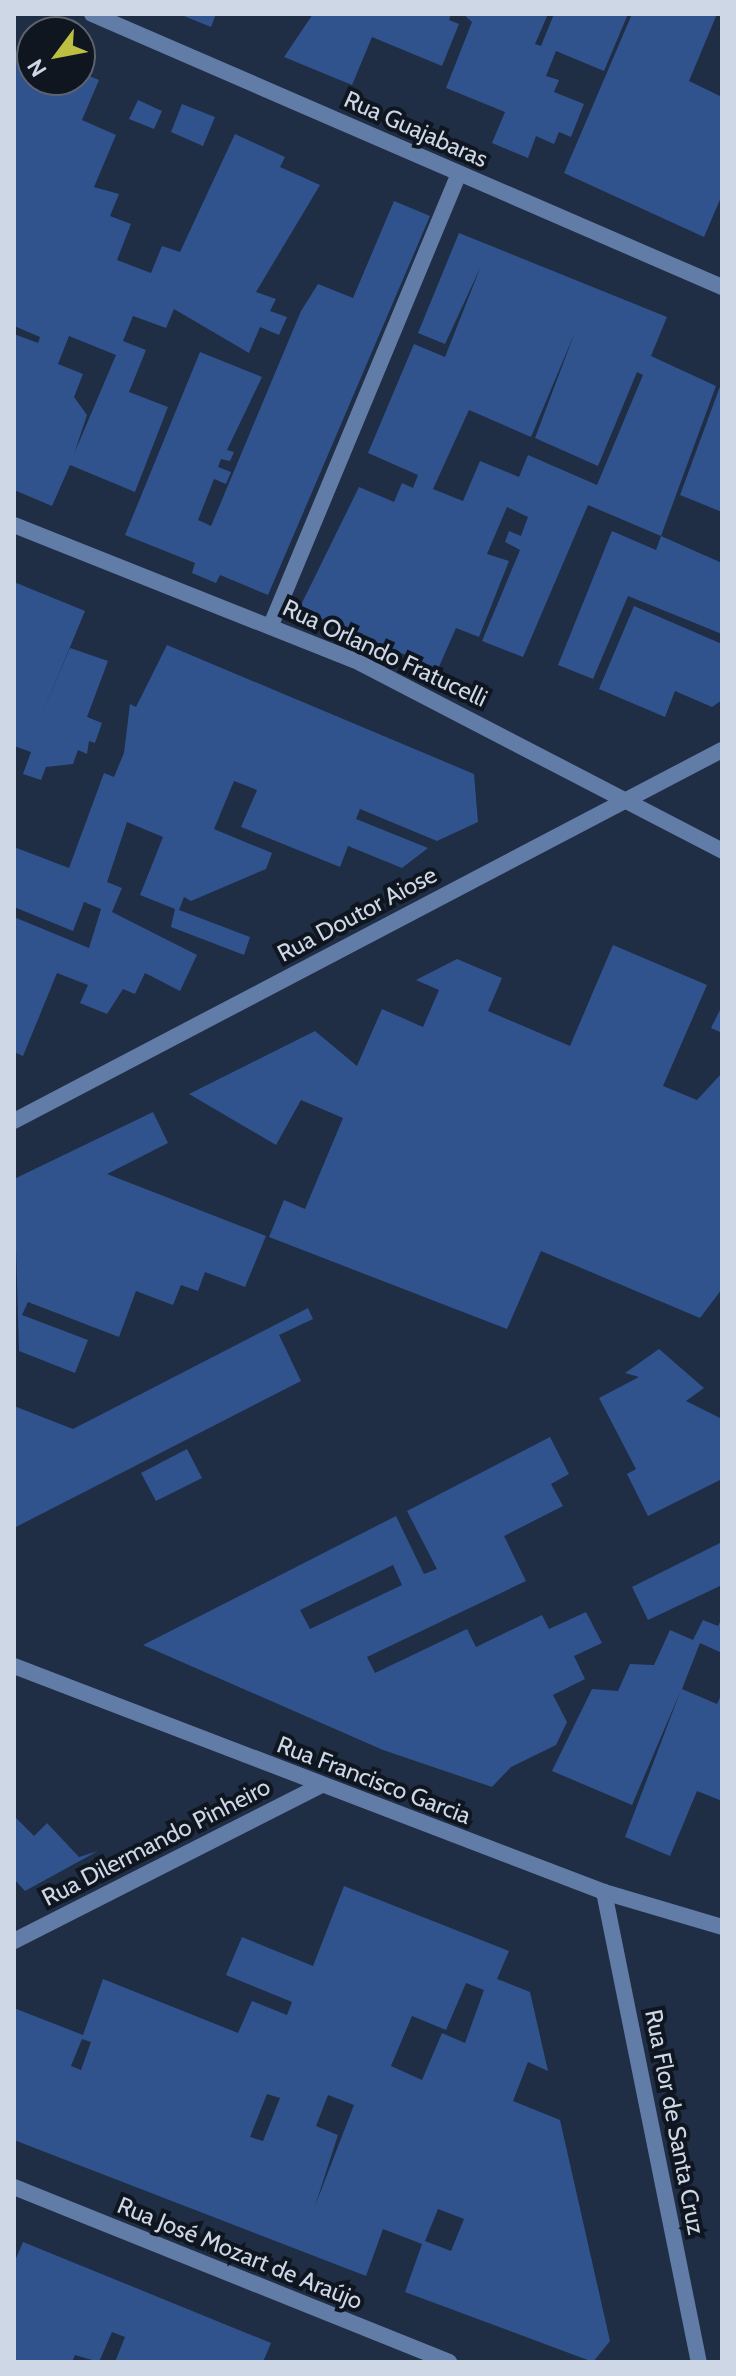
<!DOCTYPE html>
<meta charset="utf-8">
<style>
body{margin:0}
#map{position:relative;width:736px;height:2376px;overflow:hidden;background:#1f2d45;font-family:Cabin,sans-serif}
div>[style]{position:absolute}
.building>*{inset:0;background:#30538e}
.street>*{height:16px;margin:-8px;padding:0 8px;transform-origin:8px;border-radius:8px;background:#627ca8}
span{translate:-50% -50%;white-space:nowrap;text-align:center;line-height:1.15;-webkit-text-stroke:8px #0f1620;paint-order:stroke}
.street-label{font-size:24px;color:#cdd7e6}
.frame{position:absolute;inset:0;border:16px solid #cdd7e6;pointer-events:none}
.north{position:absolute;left:16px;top:16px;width:80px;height:80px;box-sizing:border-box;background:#0f1620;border:2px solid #5b636f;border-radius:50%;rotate:238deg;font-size:22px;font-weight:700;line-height:32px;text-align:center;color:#cdd7e6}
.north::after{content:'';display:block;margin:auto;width:28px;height:36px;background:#bdbf43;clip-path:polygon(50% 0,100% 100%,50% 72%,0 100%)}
</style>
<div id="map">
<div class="building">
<i style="clip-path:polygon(179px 14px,216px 14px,211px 27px)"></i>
<i style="clip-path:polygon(313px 14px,451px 14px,449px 20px,459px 24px,442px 66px,372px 37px,352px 85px,284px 57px)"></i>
<i style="clip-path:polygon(463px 14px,548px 14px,535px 44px,541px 46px,554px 14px,628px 14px,604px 71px,556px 51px,546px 76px,559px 80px,554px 92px,584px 104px,571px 137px,559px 132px,554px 144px,536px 136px,528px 158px,492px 143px,505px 112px,446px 88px,472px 22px)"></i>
<i style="clip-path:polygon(632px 14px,717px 14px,689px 81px,722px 97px,722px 195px,704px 237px,564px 173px)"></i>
<i style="clip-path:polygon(evenodd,14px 51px,32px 58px,32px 80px,80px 80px,80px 72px,99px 80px,82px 120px,116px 135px,94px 187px,119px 194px,110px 216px,131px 224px,117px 260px,151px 273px,162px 246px,180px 252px,235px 134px,285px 157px,280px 167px,320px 185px,256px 292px,276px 299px,270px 311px,287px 317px,279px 335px,260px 327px,249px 353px,174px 309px,166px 328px,133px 316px,123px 341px,146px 350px,129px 392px,168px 407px,135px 492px,70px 465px,52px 506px,14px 490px,14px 334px,38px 343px,40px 337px,14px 326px,14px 51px,69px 336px,116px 355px,74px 454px,87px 415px,74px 397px,83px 374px,58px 364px,69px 336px)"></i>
<i style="clip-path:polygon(138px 100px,162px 111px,154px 129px,129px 119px)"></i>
<i style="clip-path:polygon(182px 104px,215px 117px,203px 146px,171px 132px)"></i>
<i style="clip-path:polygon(394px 201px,430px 216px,268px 595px,220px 575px,216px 583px,192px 573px,195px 563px,125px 535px,200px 352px,262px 377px,227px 450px,234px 452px,230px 461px,221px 459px,218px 467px,231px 472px,226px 484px,214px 479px,198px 520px,211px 526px,301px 311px,318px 284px,353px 298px)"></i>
<i style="clip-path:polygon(evenodd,459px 233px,667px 317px,651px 356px,716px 386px,661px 536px,588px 505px,523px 657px,482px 641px,520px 550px,505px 542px,509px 531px,521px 536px,528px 517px,507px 507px,487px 554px,509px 561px,479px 637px,456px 628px,438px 669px,299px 609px,359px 487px,394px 502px,402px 483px,413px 488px,418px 475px,368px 453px,414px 344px,445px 357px,481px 266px,445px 344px,418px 333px,459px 233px,575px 332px,535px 438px,598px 466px,637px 372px,643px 375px,597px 485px,528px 455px,519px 477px,480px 461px,463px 501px,433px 489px,469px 410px,531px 437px,575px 332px)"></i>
<i style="clip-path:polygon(722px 381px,722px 512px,680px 495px)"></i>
<i style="clip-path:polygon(612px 531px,656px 550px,661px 536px,722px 563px,722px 634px,628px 596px,593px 679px,558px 665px)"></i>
<i style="clip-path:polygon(14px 582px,85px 611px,40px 719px,70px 648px,108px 661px,87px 717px,102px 723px,95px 743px,89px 741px,87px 754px,78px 750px,73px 764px,46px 767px,41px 780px,23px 774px,31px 752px,14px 746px)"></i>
<i style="clip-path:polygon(634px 606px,722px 644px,722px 700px,712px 707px,675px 691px,665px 717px,599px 689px)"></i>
<i style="clip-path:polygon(167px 645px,474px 774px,478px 822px,437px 841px,360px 809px,356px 819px,428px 848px,402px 868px,348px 846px,340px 867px,241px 827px,257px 790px,234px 781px,214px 829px,272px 853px,266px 869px,191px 901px,184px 897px,179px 910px,250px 937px,244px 955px,171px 927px,175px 909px,140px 895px,163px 837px,127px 822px,107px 882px,122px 888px,112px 912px,197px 955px,180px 991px,145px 973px,135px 994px,123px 989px,107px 1014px,80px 1003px,88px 985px,57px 973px,23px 1056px,14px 1052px,14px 917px,89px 948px,101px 909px,84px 902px,73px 931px,14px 907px,14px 847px,69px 868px,104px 773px,114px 777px,124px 753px,130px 704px,136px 707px)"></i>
<i style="clip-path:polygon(613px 945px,707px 985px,663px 1086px,697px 1100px,722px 1073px,722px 1289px,700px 1318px,541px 1251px,507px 1329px,269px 1237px,284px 1200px,305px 1209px,343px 1118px,301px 1100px,276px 1145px,189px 1094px,315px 1031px,357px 1066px,382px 1009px,423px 1027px,439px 990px,416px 980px,457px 959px,502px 978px,488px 1011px,570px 1046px)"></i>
<i style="clip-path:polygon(722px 1006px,722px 1033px,711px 1028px)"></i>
<i style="clip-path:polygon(153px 1112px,168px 1143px,107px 1174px,266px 1236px,245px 1287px,205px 1272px,198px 1291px,181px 1285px,173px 1305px,136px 1291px,119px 1337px,28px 1302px,22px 1315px,88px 1340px,75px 1373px,19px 1351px,14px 1179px)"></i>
<i style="clip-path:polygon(308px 1308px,313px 1319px,279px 1335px,301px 1381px,14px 1528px,14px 1406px,73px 1429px)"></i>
<i style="clip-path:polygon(659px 1349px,704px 1388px,686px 1401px,722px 1419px,722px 1479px,648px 1516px,627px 1474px,636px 1469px,599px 1398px,639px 1377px,625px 1373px)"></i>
<i style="clip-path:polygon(evenodd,550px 1437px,569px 1474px,551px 1484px,563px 1506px,504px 1536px,526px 1581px,367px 1657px,375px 1673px,467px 1629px,476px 1647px,542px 1615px,549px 1629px,586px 1612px,602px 1643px,574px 1656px,585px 1679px,553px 1695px,567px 1722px,556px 1745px,511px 1767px,492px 1787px,383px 1750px,143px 1645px,396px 1516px,424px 1574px,437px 1569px,407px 1511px,550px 1437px,393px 1565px,402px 1585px,310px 1629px,300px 1610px,393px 1565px)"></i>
<i style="clip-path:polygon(187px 1449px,202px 1478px,156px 1501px,141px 1473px)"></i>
<i style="clip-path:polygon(722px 1542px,722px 1585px,648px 1620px,632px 1587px)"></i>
<i style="clip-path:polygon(722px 1618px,722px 1653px,700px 1643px,682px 1689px,717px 1704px,722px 1693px,722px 1801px,697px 1791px,670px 1856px,625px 1837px,681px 1690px,632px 1805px,552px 1771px,592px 1689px,618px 1691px,630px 1664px,654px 1665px,670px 1630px,693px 1640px,703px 1620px,718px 1626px)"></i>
<i style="clip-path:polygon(14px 1816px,34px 1836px,47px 1823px,79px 1857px,98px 1851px,25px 1891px,14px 1879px)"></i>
<i style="clip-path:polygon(evenodd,344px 1886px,509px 1951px,497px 1979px,530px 1992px,548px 2071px,528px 2062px,513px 2101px,560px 2120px,610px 2341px,593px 2362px,405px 2292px,422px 2244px,383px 2229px,366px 2276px,14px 2140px,14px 2008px,83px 2035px,103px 1979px,238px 2033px,252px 2001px,287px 2015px,292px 2002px,226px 1975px,242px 1937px,313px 1966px,344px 1886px,466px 1983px,484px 1990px,465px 2043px,442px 2033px,422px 2080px,391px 2066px,412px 2016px,446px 2030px,466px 1983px,344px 1886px,82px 2039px,91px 2042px,81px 2070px,71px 2066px,82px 2039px,344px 1886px,267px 2094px,280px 2098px,263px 2141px,250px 2137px,267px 2094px,344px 1886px,328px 2095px,354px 2105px,315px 2206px,338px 2135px,316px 2126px,328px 2095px,344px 1886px,438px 2209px,464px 2219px,451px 2251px,425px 2241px,438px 2209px)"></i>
<i style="clip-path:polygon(23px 2242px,271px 2343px,263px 2362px,115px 2362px,125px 2337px,112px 2332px,99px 2362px,75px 2355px,72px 2362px,14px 2362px,14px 2263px)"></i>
</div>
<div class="street">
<i style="left:92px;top:14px;width:687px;rotate:23.43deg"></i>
<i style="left:14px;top:525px;width:373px;rotate:21.7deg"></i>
<i style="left:360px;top:663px;width:408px;rotate:27.4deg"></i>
<i style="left:271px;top:625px;width:489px;rotate:-67.4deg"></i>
<i style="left:14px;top:1121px;width:799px;rotate:-27.66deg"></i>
<i style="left:14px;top:1666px;width:632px;rotate:20.96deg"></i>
<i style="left:604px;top:1892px;width:123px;rotate:16.5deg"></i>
<i style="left:604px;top:1892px;width:480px;rotate:78.6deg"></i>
<i style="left:14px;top:1941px;width:343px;rotate:-26.9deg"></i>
<i style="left:14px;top:2187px;width:469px;rotate:21.9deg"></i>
</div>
<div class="street-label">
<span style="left:416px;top:129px;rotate:24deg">Rua Guajabaras</span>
<span style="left:385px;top:653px;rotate:25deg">Rua Orlando Fratucelli</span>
<span style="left:357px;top:914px;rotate:-28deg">Rua Doutor Aiose</span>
<span style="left:374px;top:1780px;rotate:21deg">Rua Francisco Garcia</span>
<span style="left:156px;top:1842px;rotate:-27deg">Rua Dilermando Pinheiro</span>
<span style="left:675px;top:2122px;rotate:79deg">Rua Flor de Santa Cruz</span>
<span style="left:240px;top:2253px;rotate:22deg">Rua José Mozart de Araújo</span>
</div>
<div class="frame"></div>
<div class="north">N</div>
</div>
